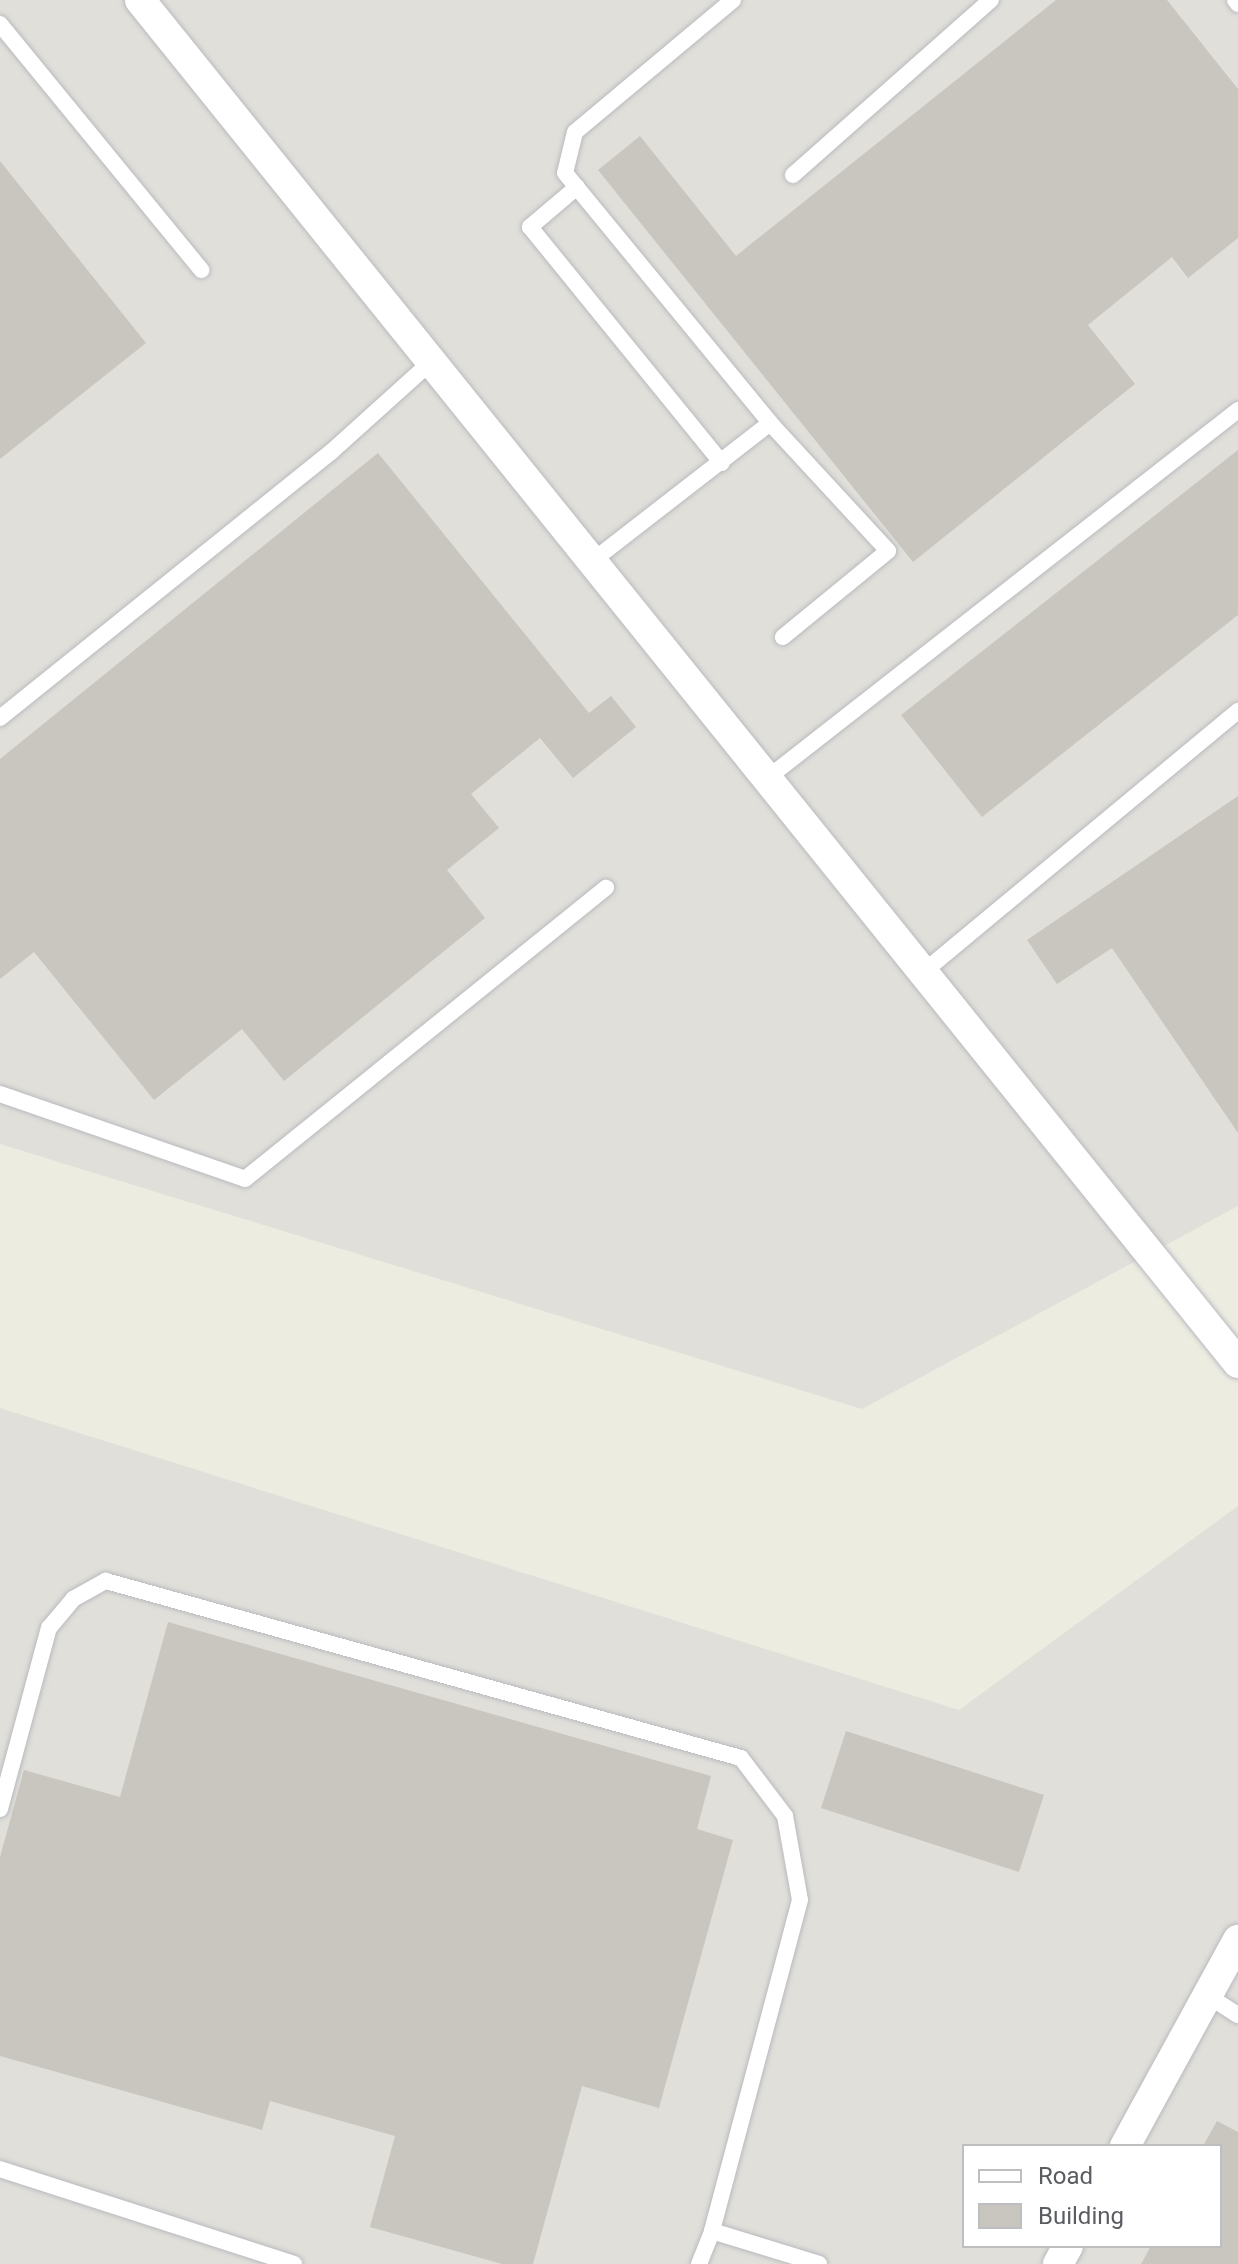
<!DOCTYPE html>
<style>
body{margin:0}
#map{position:relative;width:1238px;height:2264px;overflow:hidden;background:#ecece1;font-family:Roboto,sans-serif}
div>[style]{position:absolute}
.industrial>*{inset:0;background:#e0dfd9}
.building>*{inset:0;background:#c8c6be}
.roads{filter:drop-shadow(0 0 2px #b9bac0) drop-shadow(0 0 2px #b9bac0)}
.lane>*{height:16px;margin:-8px;padding:0 8px;transform-origin:8px;border-radius:8px;background:#fff}
.street>*{height:30px;margin:-15px;padding:0 15px;transform-origin:15px;border-radius:15px;background:#fff}
span{translate:-50% -50%;white-space:nowrap;text-align:center;line-height:1.15;-webkit-text-stroke:7px #fff;paint-order:stroke}
.legend{position:absolute;left:962px;top:2144px;width:260px;height:104px;box-sizing:border-box;background:#fff;border:2px solid #bdbec0;margin:0;padding:10px 14px;list-style:none;font-size:24px;color:#5a5c62}
.legend li{display:flex;align-items:center;gap:16px;height:40px}
.legend b{width:40px;border:2px solid #bdbec0}
</style>
<div id="map">
<div class="industrial">
<i style="clip-path:polygon(0 0,1238px 0,1238px 1206px,862px 1409px,0 1144px)"></i>
<i style="clip-path:polygon(evenodd,0 1408px,959px 1710px,1238px 1506px,1238px 2264px,0 2264px,0 1408px,964px 2146px,1220px 2146px,1220px 2246px,964px 2246px,964px 2146px)"></i>
</div>
<div class="building">
<i style="clip-path:polygon(1056px 0,1167px 0,1238px 89px,1238px 238px,1188px 278px,1172px 257px,1088px 325px,1135px 384px,913px 562px,598px 170px,640px 136px,736px 256px)"></i>
<i style="clip-path:polygon(0 161px,146px 343px,0 459px)"></i>
<i style="clip-path:polygon(1238px 450px,1238px 615px,982px 817px,901px 715px)"></i>
<i style="clip-path:polygon(378px 453px,589px 713px,611px 696px,636px 727px,573px 778px,540px 738px,471px 794px,499px 828px,447px 870px,485px 918px,284px 1081px,242px 1029px,154px 1100px,34px 952px,0 979px,0 759px)"></i>
<i style="clip-path:polygon(1238px 796px,1238px 1133px,1112px 948px,1057px 984px,1027px 940px)"></i>
<i style="clip-path:polygon(168px 1622px,711px 1776px,697px 1829px,733px 1840px,659px 2108px,582px 2086px,533px 2264px,502px 2264px,370px 2227px,395px 2136px,270px 2101px,262px 2130px,0 2056px,0 1857px,24px 1770px,120px 1797px)"></i>
<i style="clip-path:polygon(846px 1731px,1044px 1795px,1019px 1872px,821px 1808px)"></i>
<i style="clip-path:polygon(1217px 2121px,1238px 2132px,1238px 2264px,1141px 2264px,1151px 2246px,1220px 2246px,1220px 2146px,1203px 2146px)"></i>
</div>
<div class="roads">
<div class="lane">
<i style="left:733px;top:0;width:206px;rotate:140.1deg"></i>
<i style="left:575px;top:132px;width:42px;rotate:103.7deg"></i>
<i style="left:565px;top:173px;width:323px;rotate:50.6deg"></i>
<i style="left:1235px;top:0;width:5px;rotate:53deg"></i>
<i style="left:0;top:24px;width:318px;rotate:50.7deg"></i>
<i style="left:793px;top:175px;width:264px;rotate:-41.5deg"></i>
<i style="left:577px;top:187px;width:62px;rotate:139.6deg"></i>
<i style="left:530px;top:227px;width:304px;rotate:50.9deg"></i>
<i style="left:591px;top:562px;width:227px;rotate:-37.8deg"></i>
<i style="left:770px;top:423px;width:174px;rotate:47.3deg"></i>
<i style="left:888px;top:551px;width:136px;rotate:140.7deg"></i>
<i style="left:0;top:718px;width:425px;rotate:-38.8deg"></i>
<i style="left:331px;top:452px;width:135px;rotate:-42deg"></i>
<i style="left:765px;top:780px;width:601px;rotate:-38.03deg"></i>
<i style="left:921px;top:974px;width:412px;rotate:-39.7deg"></i>
<i style="left:0;top:1094px;width:259px;rotate:19.1deg"></i>
<i style="left:245px;top:1179px;width:464px;rotate:-38.9deg"></i>
<i style="left:0;top:1809px;width:188px;rotate:-74.9deg"></i>
<i style="left:49px;top:1628px;width:38px;rotate:-50deg"></i>
<i style="left:73px;top:1599px;width:38px;rotate:-29deg"></i>
<i style="left:106px;top:1581px;width:659px;rotate:15.58deg"></i>
<i style="left:741px;top:1758px;width:73px;rotate:52.8deg"></i>
<i style="left:785px;top:1816px;width:85px;rotate:79.9deg"></i>
<i style="left:800px;top:1900px;width:342px;rotate:104.9deg"></i>
<i style="left:712px;top:2231px;width:112px;rotate:17.1deg"></i>
<i style="left:1210px;top:1997px;width:33px;rotate:33deg"></i>
<i style="left:0;top:2169px;width:309px;rotate:17.9deg"></i>
<i style="left:699px;top:2264px;width:35px;rotate:-68deg"></i>
</div>
<div class="street">
<i style="left:140px;top:0;width:1750px;rotate:51.15deg"></i>
<i style="left:1125px;top:2146px;width:235px;rotate:-61.3deg"></i>
<i style="left:1058px;top:2264px;width:21px;rotate:-61deg"></i>
</div>
</div>
<ul class="legend">
<li><b style="height:10px;background:#fff"></b>Road</li>
<li><b style="height:22px;background:#c8c6be"></b>Building</li>
</ul>
</div>
